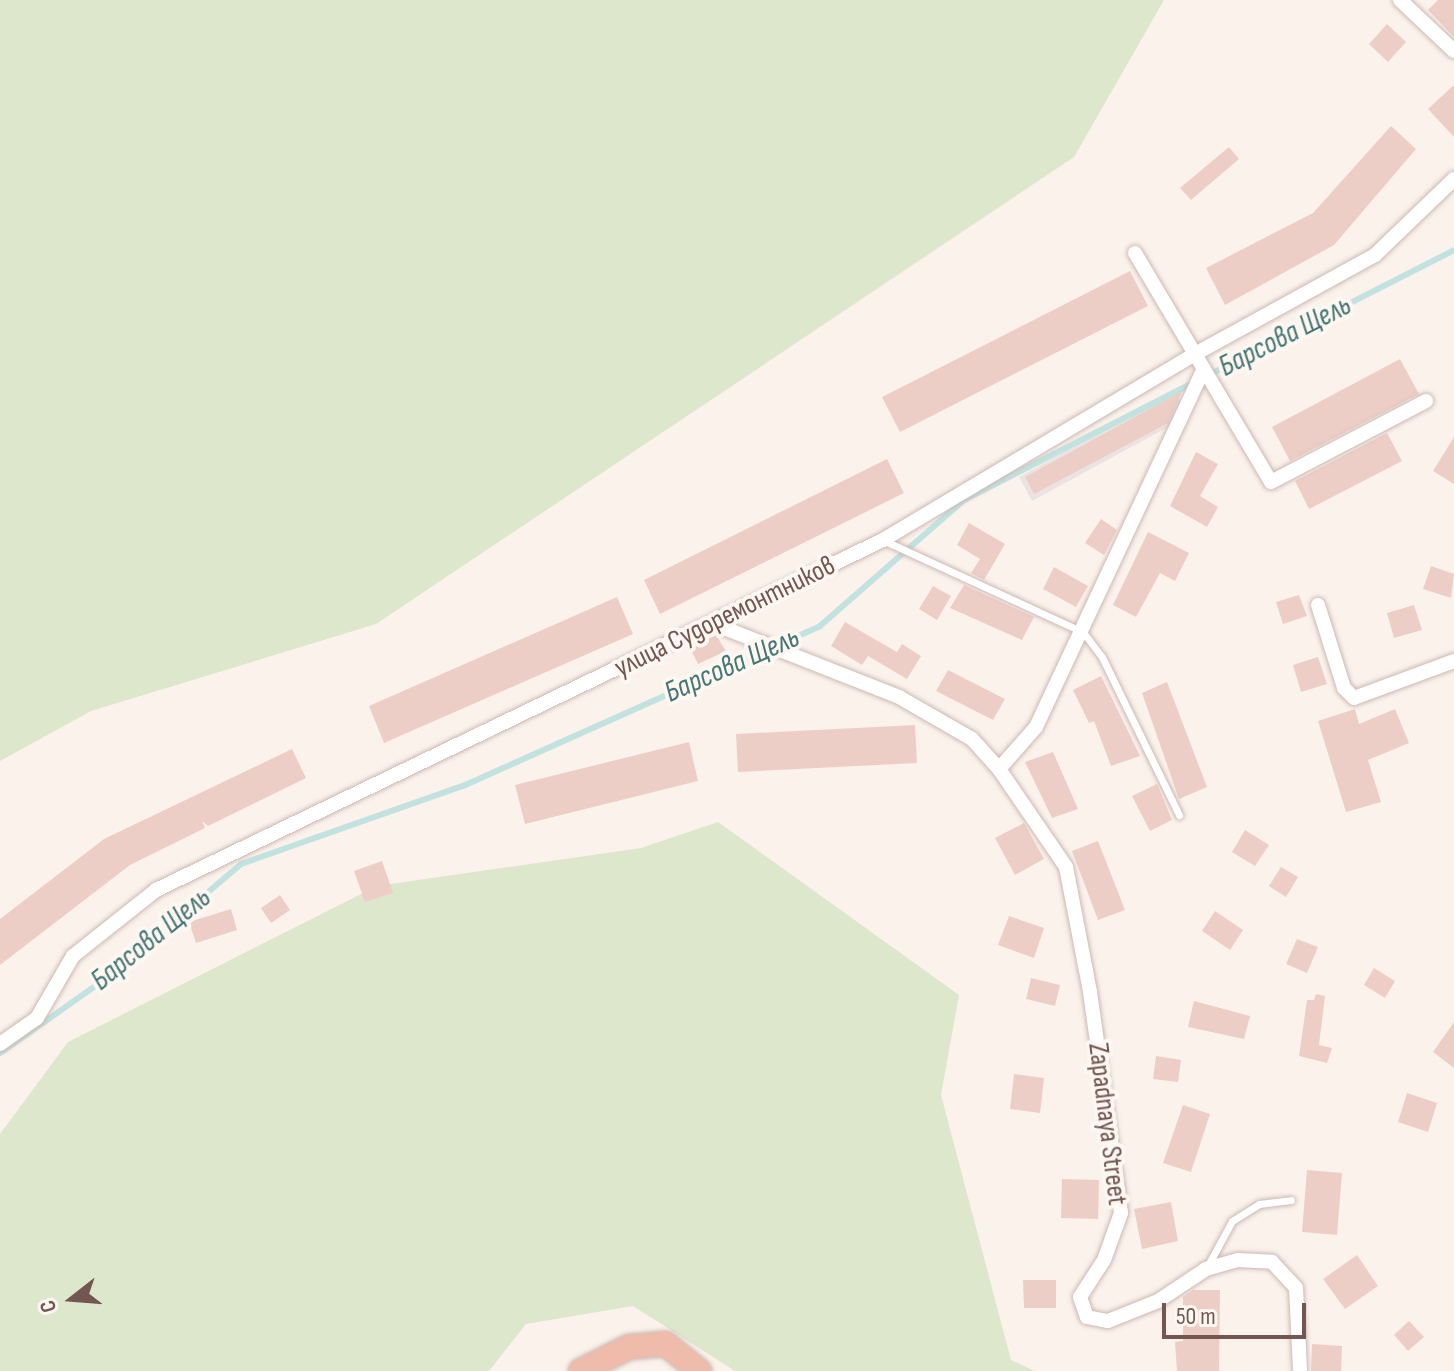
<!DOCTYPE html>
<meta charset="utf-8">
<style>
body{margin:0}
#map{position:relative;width:1454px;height:1371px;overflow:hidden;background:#fbf2ec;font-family:"Sofia Sans Condensed",sans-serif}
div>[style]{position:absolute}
.industrial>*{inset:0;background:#ebe3e1}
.green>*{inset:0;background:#dce7cb}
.stream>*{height:6px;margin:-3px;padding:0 3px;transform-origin:3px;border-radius:3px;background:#c2e2e0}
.building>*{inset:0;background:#edcec7}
.roads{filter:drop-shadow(0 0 2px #ccb8b2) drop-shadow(0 0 2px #ccb8b2)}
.service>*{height:7px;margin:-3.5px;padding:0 3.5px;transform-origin:3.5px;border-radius:3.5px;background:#fff}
.minor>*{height:14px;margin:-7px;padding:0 7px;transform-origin:7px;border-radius:7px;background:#fff}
.trunk>*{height:24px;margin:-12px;padding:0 12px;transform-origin:12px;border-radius:12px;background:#efbcac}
span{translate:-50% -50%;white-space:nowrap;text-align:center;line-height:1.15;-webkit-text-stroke:8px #fdf7f2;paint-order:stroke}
.street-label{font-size:28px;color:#735651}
.water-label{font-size:30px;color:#467674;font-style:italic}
.north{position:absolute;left:32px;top:1259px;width:80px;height:80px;-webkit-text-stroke:6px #fdf7f2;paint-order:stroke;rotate:253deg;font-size:22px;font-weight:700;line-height:32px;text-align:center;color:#735651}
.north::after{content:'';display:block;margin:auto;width:28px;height:36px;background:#735651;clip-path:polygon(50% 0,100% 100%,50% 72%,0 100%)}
.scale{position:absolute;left:1162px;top:1303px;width:144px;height:36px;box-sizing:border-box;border:4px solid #735651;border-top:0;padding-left:10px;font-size:24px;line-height:28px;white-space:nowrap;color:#735651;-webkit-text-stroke:6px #fdf7f2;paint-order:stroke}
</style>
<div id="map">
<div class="industrial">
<i style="clip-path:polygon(1176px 391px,1183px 406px,1168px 427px,1032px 501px,1019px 477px)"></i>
</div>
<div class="green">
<i style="clip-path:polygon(0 0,1164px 0,1074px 157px,376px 624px,91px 711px,0 761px)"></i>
<i style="clip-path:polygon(718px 822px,959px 995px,941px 1095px,1011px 1360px,1035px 1371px,735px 1371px,633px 1306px,526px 1324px,489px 1371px,0 1371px,0 1134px,68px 1042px,377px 886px,641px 848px)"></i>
</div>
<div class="stream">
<i style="left:1209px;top:375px;width:275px;rotate:-27deg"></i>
<i style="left:0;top:1053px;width:136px;rotate:-35.1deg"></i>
<i style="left:111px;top:975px;width:171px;rotate:-40.5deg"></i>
<i style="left:241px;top:864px;width:235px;rotate:-19.4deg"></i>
<i style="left:463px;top:786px;width:391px;rotate:-24.1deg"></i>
<i style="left:820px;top:626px;width:191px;rotate:-41.2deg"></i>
<i style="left:964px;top:500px;width:259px;rotate:-27.1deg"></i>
</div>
<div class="building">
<i style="clip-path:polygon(1438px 0,1454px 0,1454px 37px,1428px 10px)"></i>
<i style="clip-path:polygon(1387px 24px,1406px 42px,1388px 62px,1369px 44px)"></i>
<i style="clip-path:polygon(1454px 85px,1454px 137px,1428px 109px)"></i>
<i style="clip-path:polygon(1391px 126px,1416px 149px,1334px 245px,1225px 305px,1206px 268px,1313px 213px)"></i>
<i style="clip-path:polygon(1229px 147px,1239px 159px,1191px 200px,1180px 188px)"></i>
<i style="clip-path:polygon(1130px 271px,1148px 306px,900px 432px,882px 397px)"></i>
<i style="clip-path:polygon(1400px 359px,1419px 394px,1290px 461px,1272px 427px)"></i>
<i style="clip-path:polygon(1182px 391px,1168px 423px,1034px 494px,1025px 477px)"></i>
<i style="clip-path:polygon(1387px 433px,1402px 461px,1309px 509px,1295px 481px)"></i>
<i style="clip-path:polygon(1454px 437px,1454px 484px,1433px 471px)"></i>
<i style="clip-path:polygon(1196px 452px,1218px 464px,1200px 496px,1218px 507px,1207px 527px,1170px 506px)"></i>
<i style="clip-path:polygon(887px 459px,904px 493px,660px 614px,644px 580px)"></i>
<i style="clip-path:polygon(1101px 519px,1117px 530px,1104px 555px,1085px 543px)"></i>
<i style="clip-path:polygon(969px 523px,1005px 544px,984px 580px,971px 573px,980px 559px,957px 545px)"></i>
<i style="clip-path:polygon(1148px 532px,1189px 553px,1175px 581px,1160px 573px,1136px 617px,1113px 605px)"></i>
<i style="clip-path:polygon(1431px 566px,1454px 574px,1451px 598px,1423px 589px)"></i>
<i style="clip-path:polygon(1054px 567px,1088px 586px,1076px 607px,1043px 589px)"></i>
<i style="clip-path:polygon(964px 585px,1034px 617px,1022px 640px,950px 608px)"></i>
<i style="clip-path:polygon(933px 586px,951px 596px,937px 620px,919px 609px)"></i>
<i style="clip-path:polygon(1299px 595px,1307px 616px,1283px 624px,1276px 602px)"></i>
<i style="clip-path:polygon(617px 597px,633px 634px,384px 743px,369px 706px)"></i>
<i style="clip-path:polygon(1414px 605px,1422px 630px,1394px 638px,1387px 613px)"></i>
<i style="clip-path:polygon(845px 622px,897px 652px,902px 644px,921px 656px,907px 679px,868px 656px,862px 665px,831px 646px)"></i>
<i style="clip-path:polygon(716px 635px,726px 651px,698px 664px,690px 648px)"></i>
<i style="clip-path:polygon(1318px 657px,1327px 684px,1301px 692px,1293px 665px)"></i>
<i style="clip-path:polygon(948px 670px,1005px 699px,993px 720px,936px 691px)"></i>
<i style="clip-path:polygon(1101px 676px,1140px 756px,1111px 766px,1094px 721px,1089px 723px,1073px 690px)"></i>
<i style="clip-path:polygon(1167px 682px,1207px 787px,1179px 799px,1142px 693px)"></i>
<i style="clip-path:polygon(1355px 709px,1359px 724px,1395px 709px,1409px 743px,1368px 760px,1381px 802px,1346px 812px,1318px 721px)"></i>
<i style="clip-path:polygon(915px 725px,917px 763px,738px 772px,736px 734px)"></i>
<i style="clip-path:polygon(689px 742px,698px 781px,525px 824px,515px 785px)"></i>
<i style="clip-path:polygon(292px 749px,306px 778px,208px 826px,202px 821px,205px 828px,130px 865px,0 965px,0 919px,104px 839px)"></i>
<i style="clip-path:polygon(1053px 752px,1078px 809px,1052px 818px,1025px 762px)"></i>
<i style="clip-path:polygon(1157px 784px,1172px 820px,1150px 831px,1132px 796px)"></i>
<i style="clip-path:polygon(1024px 823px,1044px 859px,1015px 875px,995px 838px)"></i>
<i style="clip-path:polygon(1245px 830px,1269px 845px,1255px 866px,1232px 852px)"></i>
<i style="clip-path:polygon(1098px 841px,1125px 910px,1098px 920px,1072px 851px)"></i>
<i style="clip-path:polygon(382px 861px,393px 893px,365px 902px,354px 871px)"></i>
<i style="clip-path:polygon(1281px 867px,1298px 877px,1286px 897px,1269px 886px)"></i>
<i style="clip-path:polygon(280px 895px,290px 910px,271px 923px,261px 908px)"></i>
<i style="clip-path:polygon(231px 909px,237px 930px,196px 943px,189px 922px)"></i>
<i style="clip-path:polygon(1215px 911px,1243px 930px,1230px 950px,1202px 931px)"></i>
<i style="clip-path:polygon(1009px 916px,1044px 928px,1034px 958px,998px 945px)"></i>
<i style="clip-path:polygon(1297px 939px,1318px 947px,1307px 973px,1286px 964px)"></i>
<i style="clip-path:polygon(1374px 968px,1395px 981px,1385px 998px,1364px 985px)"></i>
<i style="clip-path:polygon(1031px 978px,1060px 985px,1055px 1006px,1026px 999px)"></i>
<i style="clip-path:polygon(1316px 994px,1325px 996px,1319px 1045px,1332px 1048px,1327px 1063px,1299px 1056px,1307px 1000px,1314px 1000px)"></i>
<i style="clip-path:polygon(1194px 1001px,1250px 1016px,1244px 1039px,1188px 1027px)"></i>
<i style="clip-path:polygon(1454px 1022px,1454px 1068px,1433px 1052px)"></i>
<i style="clip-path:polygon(1156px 1056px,1181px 1060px,1178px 1082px,1153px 1079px)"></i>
<i style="clip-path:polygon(1014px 1074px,1044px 1078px,1040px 1113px,1010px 1109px)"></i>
<i style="clip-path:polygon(1407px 1093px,1437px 1103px,1428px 1132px,1398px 1122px)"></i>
<i style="clip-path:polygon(1183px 1105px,1210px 1114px,1191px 1172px,1163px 1163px)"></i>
<i style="clip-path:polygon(1307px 1170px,1342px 1173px,1337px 1235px,1302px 1232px)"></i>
<i style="clip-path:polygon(1062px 1179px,1099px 1180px,1098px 1219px,1061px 1218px)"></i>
<i style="clip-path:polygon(1171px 1202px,1178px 1241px,1142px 1249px,1134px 1209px)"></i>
<i style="clip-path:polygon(1357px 1255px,1378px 1286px,1345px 1309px,1323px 1279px)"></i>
<i style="clip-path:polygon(1023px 1280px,1056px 1280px,1056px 1308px,1024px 1308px)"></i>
<i style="clip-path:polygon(1193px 1290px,1220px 1290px,1219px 1371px,1177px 1371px,1175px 1342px,1183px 1341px,1183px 1297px)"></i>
<i style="clip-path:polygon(1409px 1321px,1424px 1337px,1408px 1351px,1394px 1335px)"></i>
<i style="clip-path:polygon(1312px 1344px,1342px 1346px,1341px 1371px,1311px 1371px)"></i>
</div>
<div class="roads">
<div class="service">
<i style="left:885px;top:541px;width:218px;rotate:24.7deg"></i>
<i style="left:1083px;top:632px;width:31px;rotate:53deg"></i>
<i style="left:1102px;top:657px;width:176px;rotate:64deg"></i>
<i style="left:1207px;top:1267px;width:52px;rotate:-61.5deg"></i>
<i style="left:1232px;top:1221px;width:32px;rotate:-32deg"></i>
<i style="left:1259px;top:1204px;width:32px;rotate:-7deg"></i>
</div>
<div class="minor">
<i style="left:1400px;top:0;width:74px;rotate:43.4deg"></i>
<i style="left:1135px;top:253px;width:266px;rotate:59.3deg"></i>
<i style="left:1271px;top:482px;width:175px;rotate:-27.6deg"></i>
<i style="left:1318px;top:605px;width:87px;rotate:72.6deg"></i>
<i style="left:1344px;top:688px;width:14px;rotate:45deg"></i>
<i style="left:1354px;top:698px;width:107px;rotate:-20.3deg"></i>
<i style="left:714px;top:624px;width:199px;rotate:21.5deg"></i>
<i style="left:899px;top:697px;width:84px;rotate:29.9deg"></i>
<i style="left:972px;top:739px;width:40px;rotate:48deg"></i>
<i style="left:999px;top:769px;width:119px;rotate:55.6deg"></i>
<i style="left:1066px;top:867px;width:127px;rotate:79.1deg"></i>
<i style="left:1090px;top:992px;width:223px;rotate:82deg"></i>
<i style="left:1121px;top:1213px;width:50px;rotate:109.9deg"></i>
<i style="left:1104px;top:1260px;width:44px;rotate:123deg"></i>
<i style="left:1080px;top:1297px;width:21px;rotate:71deg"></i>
<i style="left:1087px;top:1317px;width:21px;rotate:11deg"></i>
<i style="left:1108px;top:1321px;width:54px;rotate:-21.8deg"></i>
<i style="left:1158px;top:1301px;width:58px;rotate:-33.7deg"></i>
<i style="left:1206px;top:1269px;width:33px;rotate:-16deg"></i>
<i style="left:1238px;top:1260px;width:34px;rotate:3deg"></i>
<i style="left:1272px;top:1262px;width:35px;rotate:47deg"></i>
<i style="left:1296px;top:1288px;width:83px;rotate:87.2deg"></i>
<i style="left:999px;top:769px;width:56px;rotate:-48.6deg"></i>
<i style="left:1036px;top:727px;width:393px;rotate:-64.9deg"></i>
<i style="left:0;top:1044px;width:45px;rotate:-35.1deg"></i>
<i style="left:37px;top:1018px;width:72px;rotate:-59.9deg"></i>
<i style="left:73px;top:956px;width:106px;rotate:-38.5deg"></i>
<i style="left:156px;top:890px;width:807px;rotate:-25.71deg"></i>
<i style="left:883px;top:540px;width:363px;rotate:-30.8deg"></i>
<i style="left:1195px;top:354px;width:205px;rotate:-28.8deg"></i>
<i style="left:1375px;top:255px;width:110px;rotate:-43.9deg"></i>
</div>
<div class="trunk">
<i style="left:581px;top:1371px;width:54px;rotate:-26.6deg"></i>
<i style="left:629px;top:1347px;width:37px;rotate:-5deg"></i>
<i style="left:666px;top:1344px;width:43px;rotate:39.3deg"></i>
</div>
</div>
<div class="street-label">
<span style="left:725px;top:617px;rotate:-26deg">улица Судоремонтников</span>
<span style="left:1107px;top:1124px;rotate:83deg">Zapadnaya Street</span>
</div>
<div class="water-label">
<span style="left:1285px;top:336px;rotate:-27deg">Барсова Щель</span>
<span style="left:732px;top:665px;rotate:-24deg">Барсова Щель</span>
<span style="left:151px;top:939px;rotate:-39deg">Барсова Щель</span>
</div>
<div class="north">С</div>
<div class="scale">50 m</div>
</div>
